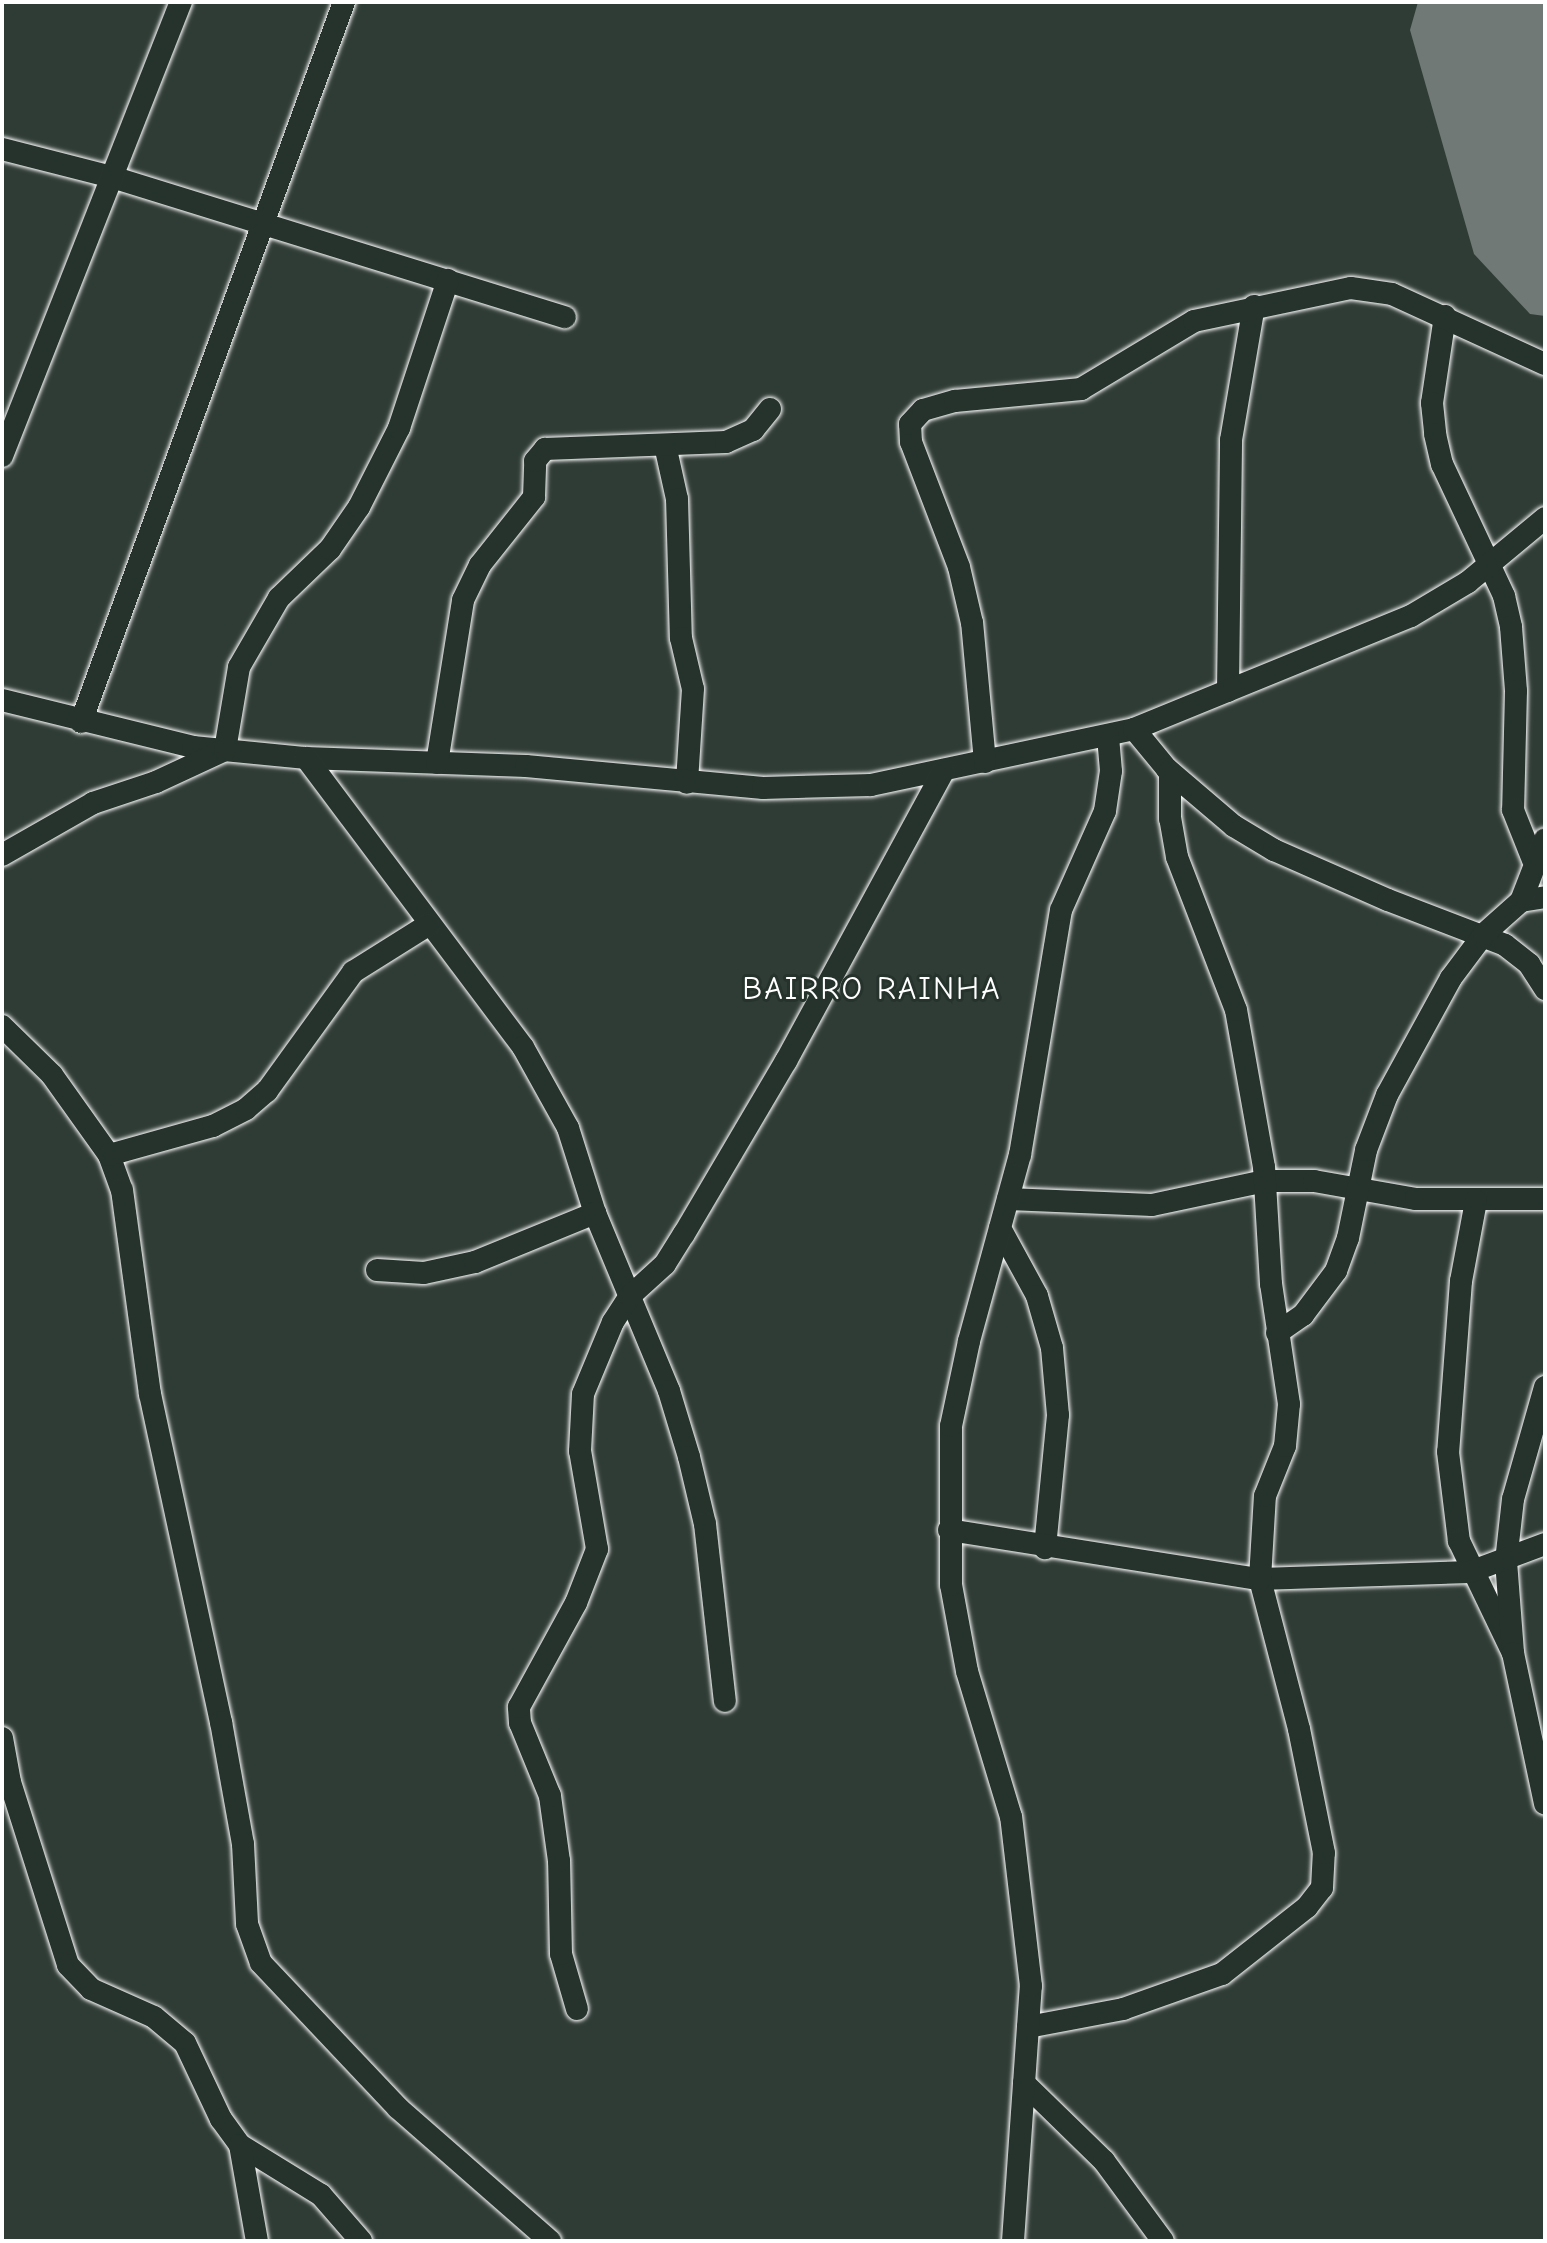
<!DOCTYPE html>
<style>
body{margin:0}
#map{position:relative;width:1547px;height:2243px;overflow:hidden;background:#2f3b35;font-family:"Comic Neue",sans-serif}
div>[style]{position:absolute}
.water>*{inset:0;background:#707975}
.roads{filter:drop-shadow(0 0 2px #fff) drop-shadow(0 0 2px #fff)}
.minor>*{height:22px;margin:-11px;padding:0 11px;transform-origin:11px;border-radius:11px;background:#26332d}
span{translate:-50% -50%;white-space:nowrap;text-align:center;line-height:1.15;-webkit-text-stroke:6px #26332d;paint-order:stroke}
.quarter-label{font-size:32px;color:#fff;letter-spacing:2px}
.frame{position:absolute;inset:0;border:4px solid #fff;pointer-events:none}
</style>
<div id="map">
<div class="water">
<i style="clip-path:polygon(1418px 2px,1545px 2px,1545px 316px,1530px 314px,1474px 254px,1410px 30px)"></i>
</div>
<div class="roads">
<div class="minor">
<i style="left:2px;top:149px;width:114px;rotate:14.3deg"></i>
<i style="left:112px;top:177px;width:474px;rotate:17.2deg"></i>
<i style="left:1445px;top:316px;width:88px;rotate:98.5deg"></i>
<i style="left:1432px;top:403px;width:31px;rotate:84deg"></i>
<i style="left:1435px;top:434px;width:31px;rotate:77deg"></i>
<i style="left:1442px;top:464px;width:146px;rotate:64.8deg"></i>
<i style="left:1504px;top:596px;width:32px;rotate:77deg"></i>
<i style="left:1511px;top:627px;width:64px;rotate:85.5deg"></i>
<i style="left:1516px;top:691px;width:119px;rotate:91.4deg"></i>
<i style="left:1513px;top:810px;width:54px;rotate:68.2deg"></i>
<i style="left:665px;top:445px;width:55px;rotate:77.5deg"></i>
<i style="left:677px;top:499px;width:139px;rotate:88.4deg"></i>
<i style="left:681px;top:638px;width:52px;rotate:76.8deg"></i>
<i style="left:693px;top:689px;width:94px;rotate:93.7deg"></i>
<i style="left:2px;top:456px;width:488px;rotate:-68.5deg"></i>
<i style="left:1228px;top:691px;width:251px;rotate:-89.3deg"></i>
<i style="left:1231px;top:440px;width:136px;rotate:-80.3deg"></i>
<i style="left:2px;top:700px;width:197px;rotate:13.8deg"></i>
<i style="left:193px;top:747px;width:114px;rotate:5.6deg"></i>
<i style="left:306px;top:758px;width:220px;rotate:2.1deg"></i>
<i style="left:526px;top:766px;width:238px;rotate:5.3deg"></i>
<i style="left:763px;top:788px;width:108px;rotate:-1.6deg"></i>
<i style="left:871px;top:785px;width:269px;rotate:-12deg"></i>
<i style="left:1134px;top:729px;width:299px;rotate:-22.2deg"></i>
<i style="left:1411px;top:616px;width:66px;rotate:-30.8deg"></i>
<i style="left:1468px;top:582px;width:100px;rotate:-39.7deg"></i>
<i style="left:81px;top:722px;width:767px;rotate:-69.93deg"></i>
<i style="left:1134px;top:729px;width:52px;rotate:50.5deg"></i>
<i style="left:1167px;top:769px;width:88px;rotate:40.4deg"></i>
<i style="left:1234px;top:826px;width:47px;rotate:31deg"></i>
<i style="left:1274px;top:850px;width:124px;rotate:23.7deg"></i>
<i style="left:1388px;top:900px;width:125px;rotate:21deg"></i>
<i style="left:1505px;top:945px;width:31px;rotate:38deg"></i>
<i style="left:1529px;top:964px;width:30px;rotate:57deg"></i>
<i style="left:306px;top:758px;width:361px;rotate:53.1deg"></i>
<i style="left:523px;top:1047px;width:93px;rotate:60.9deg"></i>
<i style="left:568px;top:1128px;width:89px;rotate:72.4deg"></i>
<i style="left:595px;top:1213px;width:193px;rotate:67.4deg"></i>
<i style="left:669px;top:1391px;width:69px;rotate:73.1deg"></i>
<i style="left:689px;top:1457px;width:69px;rotate:76.6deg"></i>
<i style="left:705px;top:1524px;width:178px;rotate:83.6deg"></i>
<i style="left:985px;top:762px;width:140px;rotate:-95.3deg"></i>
<i style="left:972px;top:623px;width:57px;rotate:-103.1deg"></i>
<i style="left:959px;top:567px;width:134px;rotate:-111deg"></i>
<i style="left:911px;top:442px;width:18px;rotate:-93deg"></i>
<i style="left:910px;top:424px;width:19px;rotate:-47deg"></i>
<i style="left:923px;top:410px;width:33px;rotate:-16deg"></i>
<i style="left:955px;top:401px;width:127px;rotate:-5.4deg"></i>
<i style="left:1081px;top:389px;width:132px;rotate:-31deg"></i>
<i style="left:1194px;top:321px;width:160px;rotate:-11.9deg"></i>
<i style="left:1351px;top:288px;width:41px;rotate:8.3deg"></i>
<i style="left:1392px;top:294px;width:168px;rotate:24.6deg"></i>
<i style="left:437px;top:763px;width:165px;rotate:-80.9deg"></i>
<i style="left:463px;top:600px;width:39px;rotate:-64deg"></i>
<i style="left:480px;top:565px;width:87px;rotate:-51.5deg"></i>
<i style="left:534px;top:497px;width:36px;rotate:-88deg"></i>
<i style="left:535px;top:461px;width:16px;rotate:-50deg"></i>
<i style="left:545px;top:449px;width:181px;rotate:-2.2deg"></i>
<i style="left:726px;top:442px;width:30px;rotate:-24deg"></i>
<i style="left:753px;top:430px;width:27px;rotate:-51deg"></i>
<i style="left:2px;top:855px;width:105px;rotate:-29.7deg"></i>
<i style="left:93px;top:803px;width:66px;rotate:-18.4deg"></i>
<i style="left:156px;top:782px;width:76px;rotate:-24.9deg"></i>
<i style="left:225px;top:750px;width:84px;rotate:-80.4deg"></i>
<i style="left:239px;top:667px;width:80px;rotate:-59.9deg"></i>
<i style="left:279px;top:598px;width:71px;rotate:-43.9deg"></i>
<i style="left:330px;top:549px;width:51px;rotate:-55.4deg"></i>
<i style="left:359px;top:507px;width:89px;rotate:-63.1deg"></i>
<i style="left:399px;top:428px;width:156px;rotate:-71.7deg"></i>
<i style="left:1521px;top:901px;width:24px;rotate:-9deg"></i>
<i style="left:2px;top:1026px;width:70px;rotate:44.4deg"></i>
<i style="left:52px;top:1075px;width:98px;rotate:54.5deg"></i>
<i style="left:109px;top:1155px;width:37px;rotate:70deg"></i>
<i style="left:122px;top:1190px;width:206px;rotate:82.2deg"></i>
<i style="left:150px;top:1394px;width:336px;rotate:77.8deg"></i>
<i style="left:221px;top:1722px;width:124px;rotate:79.8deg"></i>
<i style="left:243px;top:1844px;width:80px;rotate:87.1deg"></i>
<i style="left:247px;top:1924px;width:41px;rotate:70.3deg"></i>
<i style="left:261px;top:1963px;width:199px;rotate:46.6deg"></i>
<i style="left:398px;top:2108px;width:202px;rotate:41.2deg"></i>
<i style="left:109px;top:1155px;width:108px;rotate:-15.6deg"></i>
<i style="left:213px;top:1126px;width:37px;rotate:-27deg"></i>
<i style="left:246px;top:1109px;width:28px;rotate:-41deg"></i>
<i style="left:267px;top:1091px;width:147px;rotate:-54.1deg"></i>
<i style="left:353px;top:972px;width:89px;rotate:-32.1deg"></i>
<i style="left:1008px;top:1199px;width:144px;rotate:2.4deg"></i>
<i style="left:1152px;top:1205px;width:116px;rotate:-12deg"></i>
<i style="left:1265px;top:1181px;width:49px"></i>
<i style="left:1314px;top:1181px;width:104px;rotate:10deg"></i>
<i style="left:1416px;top:1199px;width:129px"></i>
<i style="left:1476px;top:1201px;width:81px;rotate:100.6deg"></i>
<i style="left:1461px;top:1281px;width:171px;rotate:94.3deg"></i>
<i style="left:1448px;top:1452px;width:90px;rotate:83deg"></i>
<i style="left:1459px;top:1541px;width:124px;rotate:64.3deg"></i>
<i style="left:1000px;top:1228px;width:77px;rotate:61.4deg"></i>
<i style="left:1037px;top:1296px;width:54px;rotate:73.9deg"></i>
<i style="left:1052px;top:1348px;width:67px;rotate:84.9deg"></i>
<i style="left:1058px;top:1415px;width:134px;rotate:95.6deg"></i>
<i style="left:377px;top:1270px;width:47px;rotate:3.7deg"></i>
<i style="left:424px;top:1273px;width:52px;rotate:-12.2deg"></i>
<i style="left:475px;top:1262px;width:130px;rotate:-22.2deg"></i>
<i style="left:1277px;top:1333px;width:32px;rotate:-35deg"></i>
<i style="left:1303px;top:1315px;width:55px;rotate:-53.1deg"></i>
<i style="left:1336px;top:1271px;width:35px;rotate:-70deg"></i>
<i style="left:1348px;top:1238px;width:90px;rotate:-78.4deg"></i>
<i style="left:1366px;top:1150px;width:59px;rotate:-69.1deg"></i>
<i style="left:1387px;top:1095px;width:133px;rotate:-61.3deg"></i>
<i style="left:1451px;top:978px;width:55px;rotate:-53.1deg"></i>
<i style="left:1484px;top:934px;width:50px;rotate:-41.7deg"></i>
<i style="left:1521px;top:901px;width:66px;rotate:-68.8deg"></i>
<i style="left:1545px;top:1387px;width:116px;rotate:105.9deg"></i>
<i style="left:1513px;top:1499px;width:62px;rotate:96.4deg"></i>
<i style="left:1506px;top:1561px;width:92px;rotate:85.6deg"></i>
<i style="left:1513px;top:1653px;width:154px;rotate:78deg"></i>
<i style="left:949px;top:1530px;width:315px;rotate:9deg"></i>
<i style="left:1260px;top:1579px;width:210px;rotate:-1.9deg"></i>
<i style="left:1470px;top:1572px;width:80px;rotate:-20.5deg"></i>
<i style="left:2px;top:1738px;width:45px;rotate:79.7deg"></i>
<i style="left:10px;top:1782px;width:192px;rotate:72.4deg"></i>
<i style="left:68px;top:1965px;width:33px;rotate:46deg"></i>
<i style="left:91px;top:1989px;width:69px;rotate:24deg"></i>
<i style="left:154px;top:2017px;width:40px;rotate:40deg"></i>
<i style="left:185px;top:2043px;width:84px;rotate:64.7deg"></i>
<i style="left:221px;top:2119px;width:32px;rotate:54deg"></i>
<i style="left:240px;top:2145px;width:95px;rotate:31.7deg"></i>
<i style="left:321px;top:2195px;width:61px;rotate:49deg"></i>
<i style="left:577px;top:2009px;width:57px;rotate:-106.2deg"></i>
<i style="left:561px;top:1954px;width:93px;rotate:-91.2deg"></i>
<i style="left:559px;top:1861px;width:66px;rotate:-97.9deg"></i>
<i style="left:550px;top:1796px;width:79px;rotate:-112.3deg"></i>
<i style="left:520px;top:1723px;width:16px;rotate:-94deg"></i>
<i style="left:519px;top:1707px;width:119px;rotate:-61.3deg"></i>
<i style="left:576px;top:1603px;width:58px;rotate:-68.7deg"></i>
<i style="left:597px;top:1549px;width:99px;rotate:-99.8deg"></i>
<i style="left:580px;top:1451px;width:57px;rotate:-87deg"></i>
<i style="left:583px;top:1394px;width:78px;rotate:-67.4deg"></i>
<i style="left:613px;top:1322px;width:31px;rotate:-57deg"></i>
<i style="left:630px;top:1296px;width:47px;rotate:-42.4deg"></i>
<i style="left:665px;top:1264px;width:36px;rotate:-58deg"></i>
<i style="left:684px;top:1234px;width:201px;rotate:-59.5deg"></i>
<i style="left:786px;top:1061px;width:331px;rotate:-61.5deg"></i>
<i style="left:1028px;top:2027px;width:97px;rotate:-10.7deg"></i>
<i style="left:1123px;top:2009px;width:105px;rotate:-19.5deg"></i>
<i style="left:1222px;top:1974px;width:108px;rotate:-38.2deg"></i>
<i style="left:1307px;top:1907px;width:24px;rotate:-52deg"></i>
<i style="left:1322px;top:1888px;width:35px;rotate:-87deg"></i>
<i style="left:1324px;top:1853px;width:126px;rotate:-101.4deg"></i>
<i style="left:1299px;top:1729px;width:155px;rotate:-104.6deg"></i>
<i style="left:1260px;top:1579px;width:83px;rotate:-86.6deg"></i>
<i style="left:1265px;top:1496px;width:54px;rotate:-68.2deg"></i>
<i style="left:1285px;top:1446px;width:42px;rotate:-84.6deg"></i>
<i style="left:1289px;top:1404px;width:121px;rotate:-98.5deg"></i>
<i style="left:1271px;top:1284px;width:117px;rotate:-93.4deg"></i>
<i style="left:1264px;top:1167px;width:159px;rotate:-100.1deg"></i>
<i style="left:1236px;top:1010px;width:164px;rotate:-111.1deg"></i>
<i style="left:1177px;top:857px;width:39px;rotate:-100deg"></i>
<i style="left:1170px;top:819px;width:47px;rotate:-90deg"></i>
<i style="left:1024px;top:2083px;width:112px;rotate:44.3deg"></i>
<i style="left:1104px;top:2161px;width:99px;rotate:53.6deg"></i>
<i style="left:240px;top:2145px;width:97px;rotate:80deg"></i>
<i style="left:1013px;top:2241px;width:256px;rotate:-86deg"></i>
<i style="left:1031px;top:1986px;width:170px;rotate:-96.7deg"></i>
<i style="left:1011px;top:1817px;width:152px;rotate:-106.8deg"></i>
<i style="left:967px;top:1671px;width:87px;rotate:-100.5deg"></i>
<i style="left:951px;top:1585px;width:159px;rotate:-90deg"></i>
<i style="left:951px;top:1426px;width:87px;rotate:-78deg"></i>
<i style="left:969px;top:1341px;width:193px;rotate:-74.7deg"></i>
<i style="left:1020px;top:1155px;width:248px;rotate:-80.5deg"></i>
<i style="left:1061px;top:910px;width:108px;rotate:-66deg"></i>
<i style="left:1105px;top:811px;width:40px;rotate:-81.5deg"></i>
<i style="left:1111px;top:771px;width:35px;rotate:-95deg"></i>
</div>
</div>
<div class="quarter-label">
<span style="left:872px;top:989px">BAIRRO RAINHA</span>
</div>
<div class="frame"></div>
</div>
